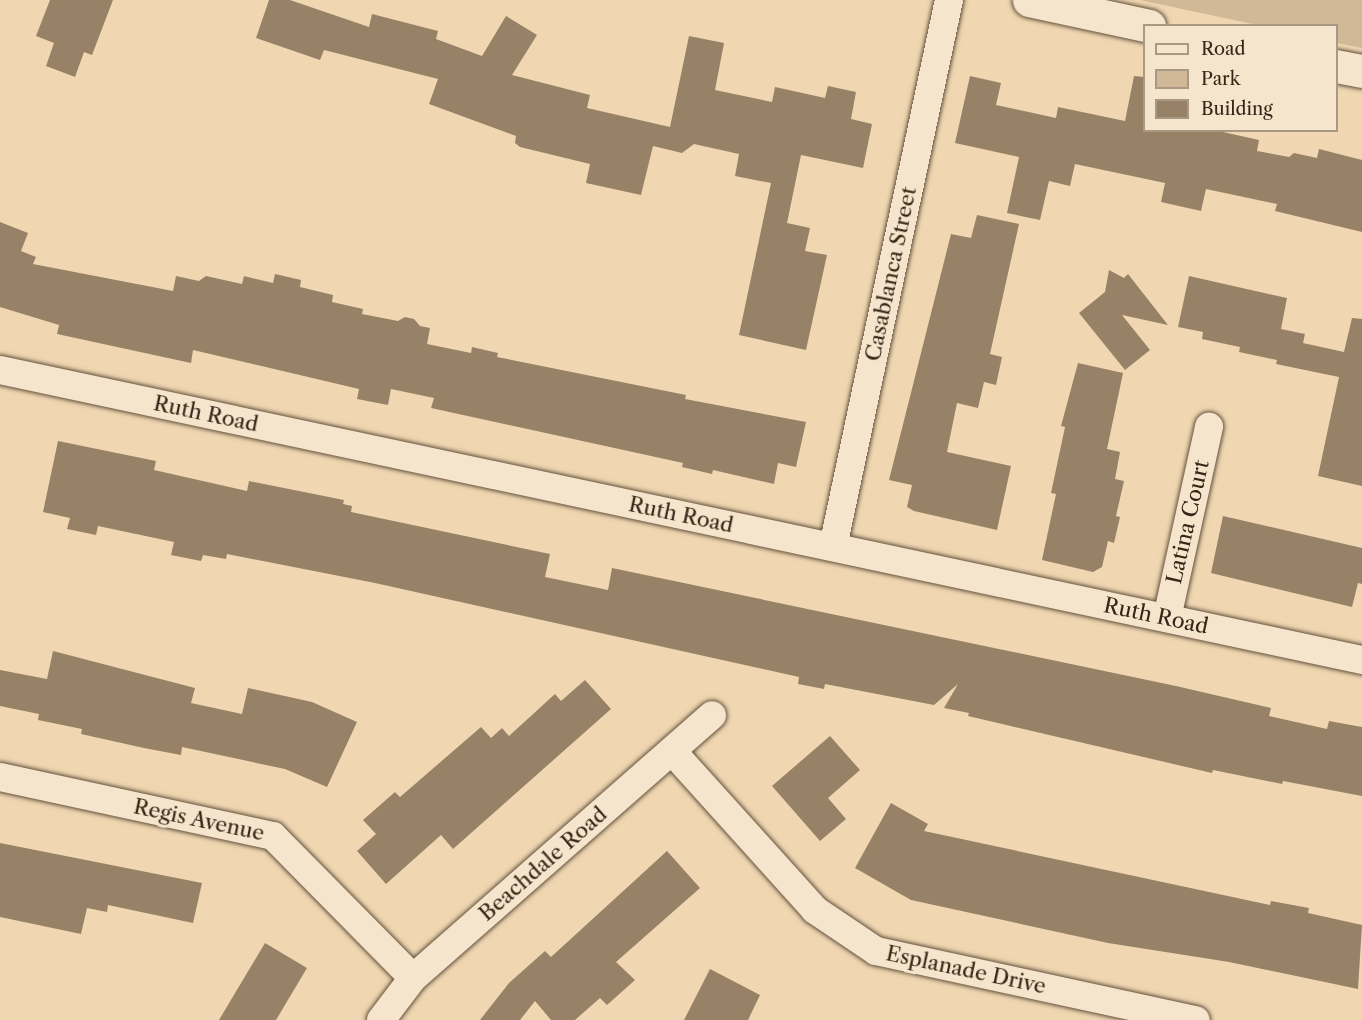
<!DOCTYPE html>
<style>
body{margin:0}
#map{position:relative;width:1362px;height:1020px;overflow:hidden;background:#f0d7b2;font-family:"Libre Caslon Text",serif}
div>[style]{position:absolute}
.green>*{inset:0;background:#d1b998}
.building>*{inset:0;background:#978268}
.roads{filter:drop-shadow(0 0 2px #65523e) drop-shadow(0 0 2px #65523e)}
.street>*{height:28px;margin:-14px;padding:0 14px;transform-origin:14px;border-radius:14px;background:#f5e5cd}
.secondary>*{height:33px;margin:-16.5px;padding:0 16.5px;transform-origin:16.5px;border-radius:16.5px;background:#f5e5cd}
span{translate:-50% -50%;white-space:nowrap;text-align:center;line-height:1.15;-webkit-text-stroke:6px #f5e5cd;paint-order:stroke}
.street-label{font-size:21px;color:#372517}
.legend{position:absolute;left:1143px;top:24px;width:195px;height:108px;box-sizing:border-box;background:#f5e5cd;border:2px solid #a99884;margin:0;padding:8px 10px;list-style:none;font-size:18px;color:#372517}
.legend li{display:flex;align-items:center;gap:12px;height:30px}
.legend b{width:30px;border:2px solid #a99884}
</style>
<div id="map">
<div class="green">
<i style="clip-path:polygon(1140px 0,1362px 0,1362px 48px,1337px 43px,1336px 26px,1257px 25px)"></i>
</div>
<div class="building">
<i style="clip-path:polygon(50px 0,113px 0,92px 55px,84px 52px,75px 77px,46px 66px,54px 43px,36px 36px)"></i>
<i style="clip-path:polygon(269px 0,290px 0,369px 27px,372px 14px,438px 31px,436px 39px,482px 56px,506px 16px,537px 35px,512px 75px,590px 95px,587px 108px,670px 127px,689px 36px,724px 43px,715px 90px,772px 102px,775px 87px,825px 98px,828px 86px,856px 92px,851px 119px,872px 124px,863px 168px,801px 155px,787px 223px,810px 228px,805px 251px,827px 255px,806px 350px,739px 335px,771px 183px,735px 176px,739px 154px,694px 144px,682px 153px,653px 146px,641px 195px,586px 183px,590px 164px,520px 147px,515px 143px,516px 136px,429px 104px,438px 79px,324px 50px,320px 60px,256px 38px)"></i>
<i style="clip-path:polygon(970px 76px,1001px 83px,996px 105px,1056px 118px,1058px 107px,1125px 121px,1134px 76px,1144px 77px,1144px 130px,1214px 130px,1259px 140px,1257px 151px,1289px 157px,1294px 153px,1317px 158px,1319px 149px,1362px 160px,1362px 232px,1275px 211px,1277px 204px,1206px 189px,1201px 211px,1161px 202px,1165px 183px,1075px 164px,1070px 186px,1049px 181px,1040px 220px,1007px 213px,1019px 157px,955px 143px)"></i>
<i style="clip-path:polygon(977px 215px,1019px 224px,990px 354px,1002px 357px,996px 385px,984px 382px,978px 408px,957px 403px,947px 452px,1011px 466px,997px 530px,914px 511px,907px 507px,912px 485px,889px 480px,951px 234px,971px 238px)"></i>
<i style="clip-path:polygon(0 222px,28px 233px,21px 251px,36px 257px,33px 264px,173px 291px,176px 276px,199px 281px,206px 276px,242px 284px,244px 276px,273px 283px,275px 274px,301px 280px,300px 287px,333px 295px,332px 302px,363px 309px,362px 314px,398px 321px,405px 317px,414px 319px,420px 326px,430px 328px,427px 344px,471px 353px,472px 347px,498px 353px,497px 357px,686px 395px,685px 399px,806px 422px,796px 467px,778px 463px,774px 484px,713px 470px,712px 474px,682px 467px,683px 463px,431px 408px,434px 398px,391px 389px,388px 405px,357px 399px,359px 389px,193px 350px,191px 363px,57px 334px,59px 325px,0 307px)"></i>
<i style="clip-path:polygon(1109px 270px,1124px 278px,1128px 274px,1168px 325px,1122px 315px,1150px 350px,1125px 370px,1079px 313px,1105px 292px)"></i>
<i style="clip-path:polygon(1189px 276px,1287px 298px,1281px 329px,1305px 334px,1303px 343px,1344px 352px,1352px 318px,1362px 319px,1362px 486px,1318px 476px,1339px 377px,1276px 364px,1277px 360px,1239px 352px,1240px 347px,1202px 339px,1203px 332px,1178px 327px)"></i>
<i style="clip-path:polygon(1078px 363px,1123px 373px,1107px 449px,1120px 452px,1115px 479px,1124px 481px,1116px 516px,1120px 517px,1114px 543px,1108px 541px,1102px 567px,1093px 572px,1042px 560px,1056px 494px,1051px 493px,1065px 427px,1061px 426px)"></i>
<i style="clip-path:polygon(58px 441px,156px 461px,154px 470px,247px 491px,249px 481px,344px 500px,343px 504px,352px 506px,351px 512px,550px 554px,545px 577px,608px 590px,612px 568px,1176px 686px,1271px 708px,1269px 716px,1327px 729px,1329px 721px,1362px 727px,1362px 796px,1283px 781px,1282px 784px,1213px 770px,1212px 773px,968px 716px,969px 713px,944px 708px,958px 684px,934px 705px,825px 684px,824px 689px,798px 684px,799px 677px,375px 583px,227px 554px,226px 559px,203px 555px,201px 561px,171px 555px,174px 542px,98px 526px,96px 535px,67px 529px,70px 518px,43px 512px)"></i>
<i style="clip-path:polygon(1223px 516px,1362px 548px,1362px 584px,1358px 583px,1352px 607px,1211px 573px)"></i>
<i style="clip-path:polygon(53px 651px,195px 688px,191px 703px,242px 714px,248px 688px,312px 702px,357px 722px,327px 787px,285px 769px,182px 747px,181px 755px,144px 748px,81px 734px,82px 729px,38px 720px,39px 714px,0 706px,0 670px,47px 679px)"></i>
<i style="clip-path:polygon(585px 680px,611px 709px,453px 849px,441px 835px,386px 884px,357px 851px,376px 834px,363px 820px,395px 792px,400px 797px,481px 727px,491px 738px,502px 728px,509px 736px,555px 694px,561px 701px)"></i>
<i style="clip-path:polygon(830px 736px,860px 770px,828px 798px,846px 819px,820px 841px,772px 786px)"></i>
<i style="clip-path:polygon(891px 803px,928px 824px,924px 831px,1270px 905px,1271px 901px,1309px 908px,1308px 913px,1362px 925px,1358px 989px,1229px 962px,1108px 943px,911px 900px,855px 868px)"></i>
<i style="clip-path:polygon(0 843px,202px 883px,193px 923px,108px 905px,107px 912px,87px 908px,81px 934px,0 917px)"></i>
<i style="clip-path:polygon(667px 851px,700px 888px,616px 962px,635px 980px,607px 1005px,600px 998px,575px 1020px,551px 1020px,535px 1001px,520px 1020px,480px 1020px,509px 983px,545px 951px,551px 957px)"></i>
<i style="clip-path:polygon(265px 943px,307px 968px,276px 1020px,219px 1020px)"></i>
<i style="clip-path:polygon(710px 969px,760px 995px,748px 1020px,684px 1020px)"></i>
</div>
<div class="roads">
<div class="street">
<i style="left:0;top:370px;width:1393px;rotate:12.02deg"></i>
<i style="left:833px;top:547px;width:559px;rotate:-78.03deg"></i>
<i style="left:1167px;top:618px;width:196px;rotate:-77.6deg"></i>
<i style="left:672px;top:751px;width:214px;rotate:48deg"></i>
<i style="left:815px;top:910px;width:73px;rotate:33.9deg"></i>
<i style="left:876px;top:951px;width:327px;rotate:12.2deg"></i>
<i style="left:0;top:777px;width:279px;rotate:12.2deg"></i>
<i style="left:273px;top:836px;width:199px;rotate:45.4deg"></i>
<i style="left:381px;top:1020px;width:53px;rotate:-52.7deg"></i>
<i style="left:413px;top:978px;width:398px;rotate:-41.3deg"></i>
</div>
<div class="secondary">
<i style="left:1029px;top:0;width:123px;rotate:12.2deg"></i>
<i style="left:1336px;top:66px;width:26px;rotate:11deg"></i>
</div>
</div>
<div class="street-label">
<span style="left:891px;top:274px;rotate:-78deg">Casablanca Street</span>
<span style="left:206px;top:414px;rotate:12deg">Ruth Road</span>
<span style="left:681px;top:515px;rotate:12deg">Ruth Road</span>
<span style="left:1188px;top:522px;rotate:-77deg">Latina Court</span>
<span style="left:1156px;top:616px;rotate:12deg">Ruth Road</span>
<span style="left:199px;top:820px;rotate:12deg">Regis Avenue</span>
<span style="left:543px;top:864px;rotate:-41deg">Beachdale Road</span>
<span style="left:966px;top:970px;rotate:12deg">Esplanade Drive</span>
</div>
<ul class="legend">
<li><b style="height:8px;background:#f5e5cd"></b>Road</li>
<li><b style="height:16px;background:#d1b998"></b>Park</li>
<li><b style="height:16px;background:#978268"></b>Building</li>
</ul>
</div>
